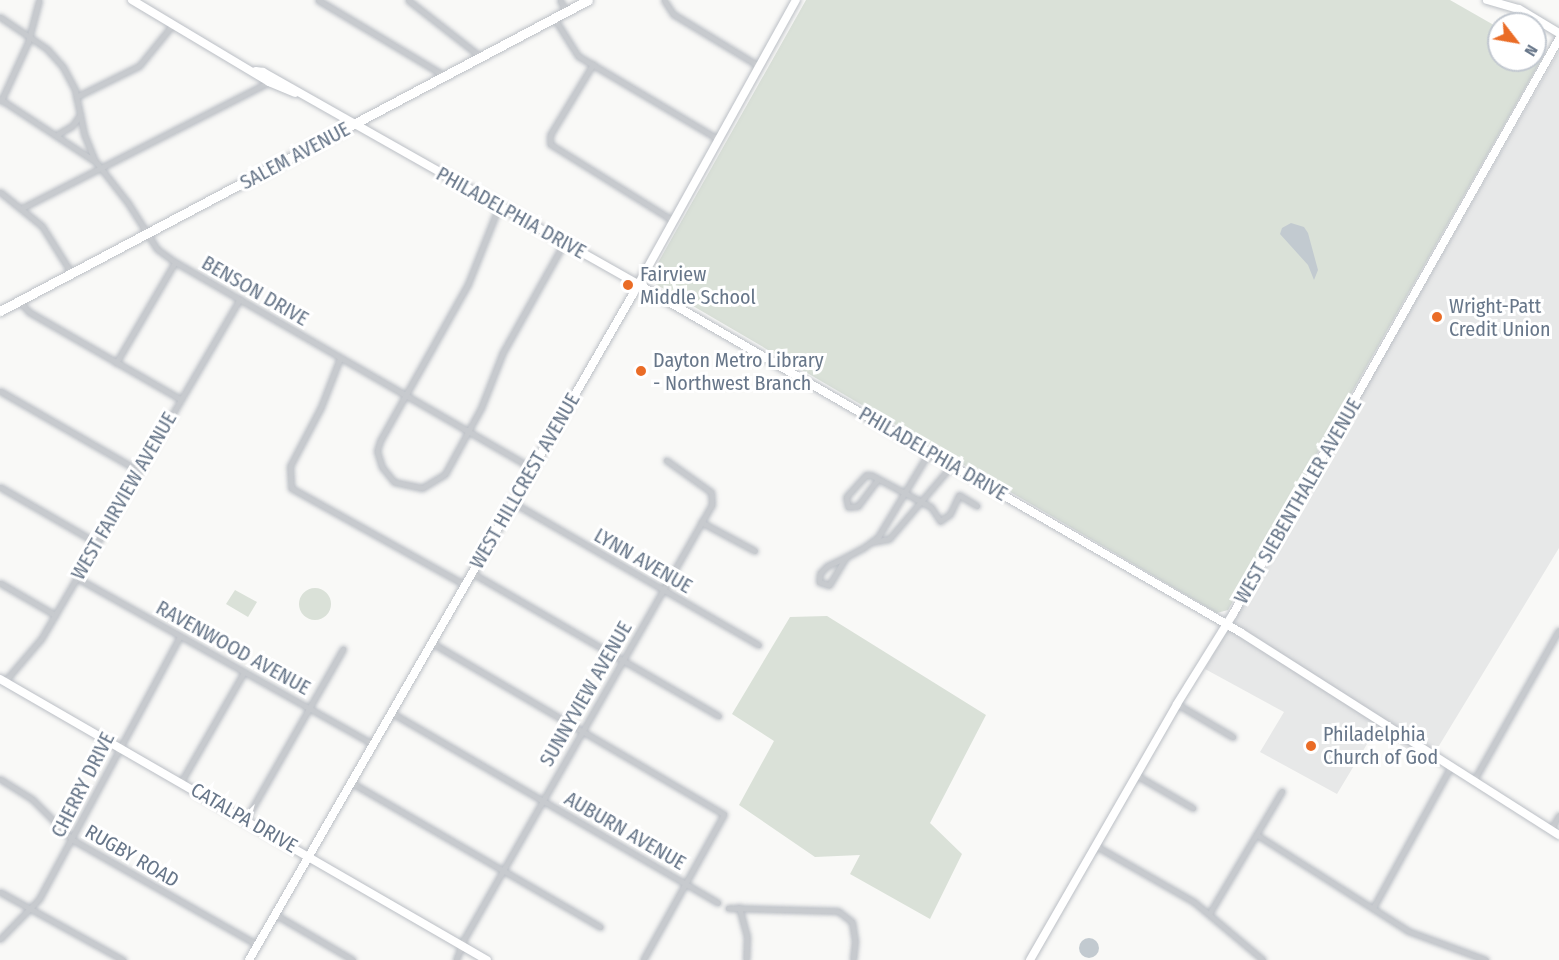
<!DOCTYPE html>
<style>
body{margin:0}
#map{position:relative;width:1559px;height:960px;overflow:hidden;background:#f9f9f7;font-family:"Fira Sans Condensed",sans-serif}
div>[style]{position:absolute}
.built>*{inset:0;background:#e7e8e8}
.green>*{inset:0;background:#dae1d8}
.round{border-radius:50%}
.water>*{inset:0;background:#c2cad0}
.roads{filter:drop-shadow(0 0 2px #bbbfc5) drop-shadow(0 0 2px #bbbfc5)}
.street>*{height:5px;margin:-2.5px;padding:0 2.5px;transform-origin:2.5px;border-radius:2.5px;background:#c7cace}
.secondary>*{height:8px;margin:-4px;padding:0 4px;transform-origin:4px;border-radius:4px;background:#fff}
.primary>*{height:9px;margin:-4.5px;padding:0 4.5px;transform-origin:4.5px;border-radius:4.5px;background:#fff}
.dots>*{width:16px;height:16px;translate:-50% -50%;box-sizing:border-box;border:3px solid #fff;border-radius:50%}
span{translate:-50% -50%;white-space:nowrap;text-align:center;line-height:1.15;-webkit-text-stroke:6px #fff;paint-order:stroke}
.street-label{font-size:20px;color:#677689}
.poi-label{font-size:20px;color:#677689}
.left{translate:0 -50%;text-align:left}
.north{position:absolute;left:1487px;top:12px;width:60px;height:60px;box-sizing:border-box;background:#fff;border:2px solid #c2c8d0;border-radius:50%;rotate:121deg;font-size:16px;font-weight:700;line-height:24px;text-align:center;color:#677689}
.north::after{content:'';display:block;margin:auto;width:21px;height:27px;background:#ea6c26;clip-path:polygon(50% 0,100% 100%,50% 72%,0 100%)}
</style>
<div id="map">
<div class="built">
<i style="clip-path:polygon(1559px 51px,1559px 548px,1434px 754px,1432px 765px,1376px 729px,1337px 794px,1260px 752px,1284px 712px,1205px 669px)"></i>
</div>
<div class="green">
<i style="clip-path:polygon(806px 0,1450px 0,1499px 28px,1499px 60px,1535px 60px,1535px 48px,1545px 53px,1228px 610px,1217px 613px,652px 282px,650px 277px)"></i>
<i class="round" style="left:299px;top:588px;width:32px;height:32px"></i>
<i style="clip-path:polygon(235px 590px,257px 602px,248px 617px,226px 604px)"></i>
<i style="clip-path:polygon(827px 616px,986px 715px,930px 823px,962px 854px,930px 919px,850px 874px,860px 855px,815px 857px,739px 805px,774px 741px,732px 714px,790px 617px)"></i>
</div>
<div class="water">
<i style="clip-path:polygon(1291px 223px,1304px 227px,1308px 233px,1318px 270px,1314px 280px,1308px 265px,1280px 234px,1282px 228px)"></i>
<i class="round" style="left:1079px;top:938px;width:20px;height:20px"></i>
</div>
<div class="roads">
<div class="street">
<i style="left:318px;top:0;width:148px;rotate:30.9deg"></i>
<i style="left:408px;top:0;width:93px;rotate:38deg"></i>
<i style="left:560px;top:0;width:13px;rotate:63deg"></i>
<i style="left:664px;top:0;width:17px;rotate:57deg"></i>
<i style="left:673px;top:14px;width:100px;rotate:31.2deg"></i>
<i style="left:0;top:17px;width:57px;rotate:34.2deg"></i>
<i style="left:47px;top:49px;width:24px;rotate:48deg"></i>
<i style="left:63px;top:67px;width:26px;rotate:62deg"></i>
<i style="left:75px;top:90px;width:45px;rotate:78.4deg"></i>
<i style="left:84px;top:134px;width:29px;rotate:68deg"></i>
<i style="left:554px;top:18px;width:45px;rotate:57.7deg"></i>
<i style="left:578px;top:56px;width:163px;rotate:30.7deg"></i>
<i style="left:593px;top:64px;width:83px;rotate:121.2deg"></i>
<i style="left:550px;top:135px;width:9px;rotate:90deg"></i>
<i style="left:550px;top:144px;width:144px;rotate:31.9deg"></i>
<i style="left:76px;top:97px;width:70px;rotate:-26.2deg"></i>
<i style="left:139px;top:66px;width:55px;rotate:-50.9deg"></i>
<i style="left:0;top:99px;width:115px;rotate:33.3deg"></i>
<i style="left:96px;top:162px;width:52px;rotate:52deg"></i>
<i style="left:128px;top:203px;width:54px;rotate:57.8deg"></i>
<i style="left:157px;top:249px;width:22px;rotate:36deg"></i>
<i style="left:175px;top:262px;width:412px;rotate:30deg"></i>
<i style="left:1px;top:101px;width:65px;rotate:-65.4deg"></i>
<i style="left:28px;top:42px;width:43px;rotate:-75.3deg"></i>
<i style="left:58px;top:134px;width:16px;rotate:-30deg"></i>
<i style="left:72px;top:126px;width:14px;rotate:-54deg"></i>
<i style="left:0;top:192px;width:54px;rotate:39deg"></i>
<i style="left:42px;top:226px;width:57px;rotate:58deg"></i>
<i style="left:499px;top:206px;width:84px;rotate:111.7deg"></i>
<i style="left:468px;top:284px;width:180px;rotate:119.3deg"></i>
<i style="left:380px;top:441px;width:10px;rotate:107deg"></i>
<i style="left:377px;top:451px;width:17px;rotate:73deg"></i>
<i style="left:382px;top:467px;width:19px;rotate:51deg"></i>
<i style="left:394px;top:482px;width:29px;rotate:12deg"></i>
<i style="left:422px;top:488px;width:27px;rotate:-31deg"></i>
<i style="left:445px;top:474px;width:75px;rotate:-61.4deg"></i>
<i style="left:481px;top:408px;width:60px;rotate:-68.6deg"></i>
<i style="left:503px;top:352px;width:125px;rotate:-60.8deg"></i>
<i style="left:22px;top:208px;width:277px;rotate:-27deg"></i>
<i style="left:19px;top:301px;width:15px;rotate:48deg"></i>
<i style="left:29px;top:312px;width:174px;rotate:29.9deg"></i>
<i style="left:340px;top:358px;width:53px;rotate:111.2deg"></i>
<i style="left:321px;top:407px;width:67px;rotate:117.7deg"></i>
<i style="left:290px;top:466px;width:22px;rotate:87deg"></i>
<i style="left:291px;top:488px;width:199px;rotate:29.1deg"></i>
<i style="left:116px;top:363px;width:117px;rotate:-59.7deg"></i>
<i style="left:0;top:391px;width:160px;rotate:29.9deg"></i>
<i style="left:878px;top:479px;width:34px;rotate:127deg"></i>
<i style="left:858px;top:506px;width:10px;rotate:174deg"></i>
<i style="left:848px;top:507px;width:10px;rotate:-101deg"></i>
<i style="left:846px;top:497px;width:30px;rotate:-48deg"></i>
<i style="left:866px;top:475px;width:5px"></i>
<i style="left:871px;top:475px;width:68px;rotate:28.1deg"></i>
<i style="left:931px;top:507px;width:17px;rotate:57deg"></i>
<i style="left:940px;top:521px;width:12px;rotate:-35deg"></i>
<i style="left:950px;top:514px;width:21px;rotate:-65deg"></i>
<i style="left:959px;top:495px;width:21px;rotate:31deg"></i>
<i style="left:0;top:487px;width:112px;rotate:30deg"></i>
<i style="left:512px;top:502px;width:285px;rotate:30.1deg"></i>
<i style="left:701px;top:522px;width:61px;rotate:28.2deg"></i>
<i style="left:872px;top:542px;width:17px;rotate:-10deg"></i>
<i style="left:889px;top:539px;width:97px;rotate:-49.6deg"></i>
<i style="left:846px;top:557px;width:33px;rotate:121deg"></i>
<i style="left:829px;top:585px;width:10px;rotate:-163deg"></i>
<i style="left:819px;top:582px;width:9px;rotate:-84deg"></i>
<i style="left:820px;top:573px;width:10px;rotate:-45deg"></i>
<i style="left:827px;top:566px;width:21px;rotate:-25deg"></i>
<i style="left:846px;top:557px;width:19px;rotate:-28deg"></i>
<i style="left:863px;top:548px;width:19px;rotate:-36deg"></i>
<i style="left:878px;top:537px;width:99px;rotate:-59deg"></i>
<i style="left:472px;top:573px;width:285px;rotate:30.1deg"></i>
<i style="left:77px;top:578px;width:341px;rotate:29.3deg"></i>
<i style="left:0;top:583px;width:64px;rotate:30.2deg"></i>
<i style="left:432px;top:643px;width:338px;rotate:30.4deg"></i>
<i style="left:724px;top:814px;width:167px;rotate:119deg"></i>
<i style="left:5px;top:681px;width:55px;rotate:-49.4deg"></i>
<i style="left:41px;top:639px;width:394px;rotate:-59.7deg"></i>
<i style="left:1177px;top:704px;width:65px;rotate:30.5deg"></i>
<i style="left:392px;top:713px;width:377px;rotate:30.2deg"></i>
<i style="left:1136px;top:775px;width:66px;rotate:30.1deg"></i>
<i style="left:0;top:779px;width:38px;rotate:32deg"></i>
<i style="left:32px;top:799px;width:58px;rotate:45deg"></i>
<i style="left:73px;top:840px;width:213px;rotate:29.6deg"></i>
<i style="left:1474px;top:780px;width:172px;rotate:-60.5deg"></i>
<i style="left:181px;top:782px;width:127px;rotate:-60.2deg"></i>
<i style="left:352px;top:783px;width:287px;rotate:30.1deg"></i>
<i style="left:246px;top:819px;width:196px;rotate:-60.3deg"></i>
<i style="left:1551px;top:829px;width:16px;rotate:-60deg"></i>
<i style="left:1257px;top:835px;width:179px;rotate:32.4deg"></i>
<i style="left:1408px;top:931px;width:83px;rotate:20.4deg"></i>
<i style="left:1096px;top:846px;width:113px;rotate:29.7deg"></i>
<i style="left:1194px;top:902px;width:90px;rotate:40deg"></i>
<i style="left:0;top:892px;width:141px;rotate:28.9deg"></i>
<i style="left:739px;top:907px;width:30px;rotate:75deg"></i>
<i style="left:747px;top:936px;width:24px;rotate:92deg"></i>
<i style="left:728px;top:908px;width:110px;rotate:1.6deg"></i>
<i style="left:838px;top:911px;width:18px;rotate:38deg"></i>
<i style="left:852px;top:922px;width:19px;rotate:81deg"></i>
<i style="left:855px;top:941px;width:19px;rotate:96deg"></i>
<i style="left:1373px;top:908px;width:162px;rotate:-61.2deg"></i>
<i style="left:1209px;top:914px;width:143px;rotate:-59.3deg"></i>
<i style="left:276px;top:915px;width:89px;rotate:30.3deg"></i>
<i style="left:0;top:939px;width:56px;rotate:-45.7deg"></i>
<i style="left:39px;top:899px;width:298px;rotate:-61.8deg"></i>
<i style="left:456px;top:960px;width:22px;rotate:-69deg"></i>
<i style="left:464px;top:939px;width:500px;rotate:-60.3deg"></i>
<i style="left:712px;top:505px;width:13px;rotate:-94deg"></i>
<i style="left:711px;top:492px;width:55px;rotate:-144.6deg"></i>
</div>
<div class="secondary">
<i style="left:132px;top:0;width:160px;rotate:30.9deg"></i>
<i style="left:269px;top:82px;width:28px;rotate:23deg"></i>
<i style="left:1487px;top:0;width:33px;rotate:16deg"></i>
<i style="left:1519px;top:9px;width:47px;rotate:31deg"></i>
<i style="left:256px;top:71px;width:7px;rotate:8deg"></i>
<i style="left:263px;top:72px;width:429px;rotate:29.5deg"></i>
<i style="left:636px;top:283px;width:698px;rotate:30.02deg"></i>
<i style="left:1240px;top:632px;width:378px;rotate:32.5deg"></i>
<i style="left:0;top:679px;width:562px;rotate:29.99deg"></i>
<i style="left:249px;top:960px;width:769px;rotate:-60.03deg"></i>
<i style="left:633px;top:294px;width:336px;rotate:-61deg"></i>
<i style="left:1030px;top:960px;width:295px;rotate:-60.1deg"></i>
<i style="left:1177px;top:704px;width:106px;rotate:-58.1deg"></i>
<i style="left:1233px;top:614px;width:661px;rotate:-60.45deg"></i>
</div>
<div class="primary">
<i style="left:0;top:311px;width:665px;rotate:-27.87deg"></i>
</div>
</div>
<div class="dots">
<i style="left:628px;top:285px;background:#ea6c26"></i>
<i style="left:1437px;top:317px;background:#ea6c26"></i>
<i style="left:641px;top:371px;background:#ea6c26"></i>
<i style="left:1311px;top:746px;background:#ea6c26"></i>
</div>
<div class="street-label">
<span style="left:295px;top:156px;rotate:-28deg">SALEM AVENUE</span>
<span style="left:511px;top:213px;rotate:29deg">PHILADELPHIA DRIVE</span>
<span style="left:255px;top:291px;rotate:30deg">BENSON DRIVE</span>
<span style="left:933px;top:454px;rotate:30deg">PHILADELPHIA DRIVE</span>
<span style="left:525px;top:481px;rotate:-60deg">WEST HILLCREST AVENUE</span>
<span style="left:124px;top:496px;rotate:-60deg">WEST FAIRVIEW AVENUE</span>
<span style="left:1298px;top:501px;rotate:-60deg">WEST SIEBENTHALER AVENUE</span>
<span style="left:643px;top:561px;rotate:30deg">LYNN AVENUE</span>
<span style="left:233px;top:648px;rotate:29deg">RAVENWOOD AVENUE</span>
<span style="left:586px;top:694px;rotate:-60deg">SUNNYVIEW AVENUE</span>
<span style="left:83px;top:785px;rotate:-63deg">CHERRY DRIVE</span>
<span style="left:244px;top:818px;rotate:30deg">CATALPA DRIVE</span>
<span style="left:625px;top:831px;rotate:30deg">AUBURN AVENUE</span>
<span style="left:132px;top:856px;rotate:30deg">RUGBY ROAD</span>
</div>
<div class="poi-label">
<span class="left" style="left:640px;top:286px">Fairview<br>Middle School</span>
<span class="left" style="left:1449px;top:318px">Wright-Patt<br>Credit Union</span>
<span class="left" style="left:653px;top:372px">Dayton Metro Library<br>- Northwest Branch</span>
<span class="left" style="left:1323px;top:746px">Philadelphia<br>Church of God</span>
</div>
<div class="north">N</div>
</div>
